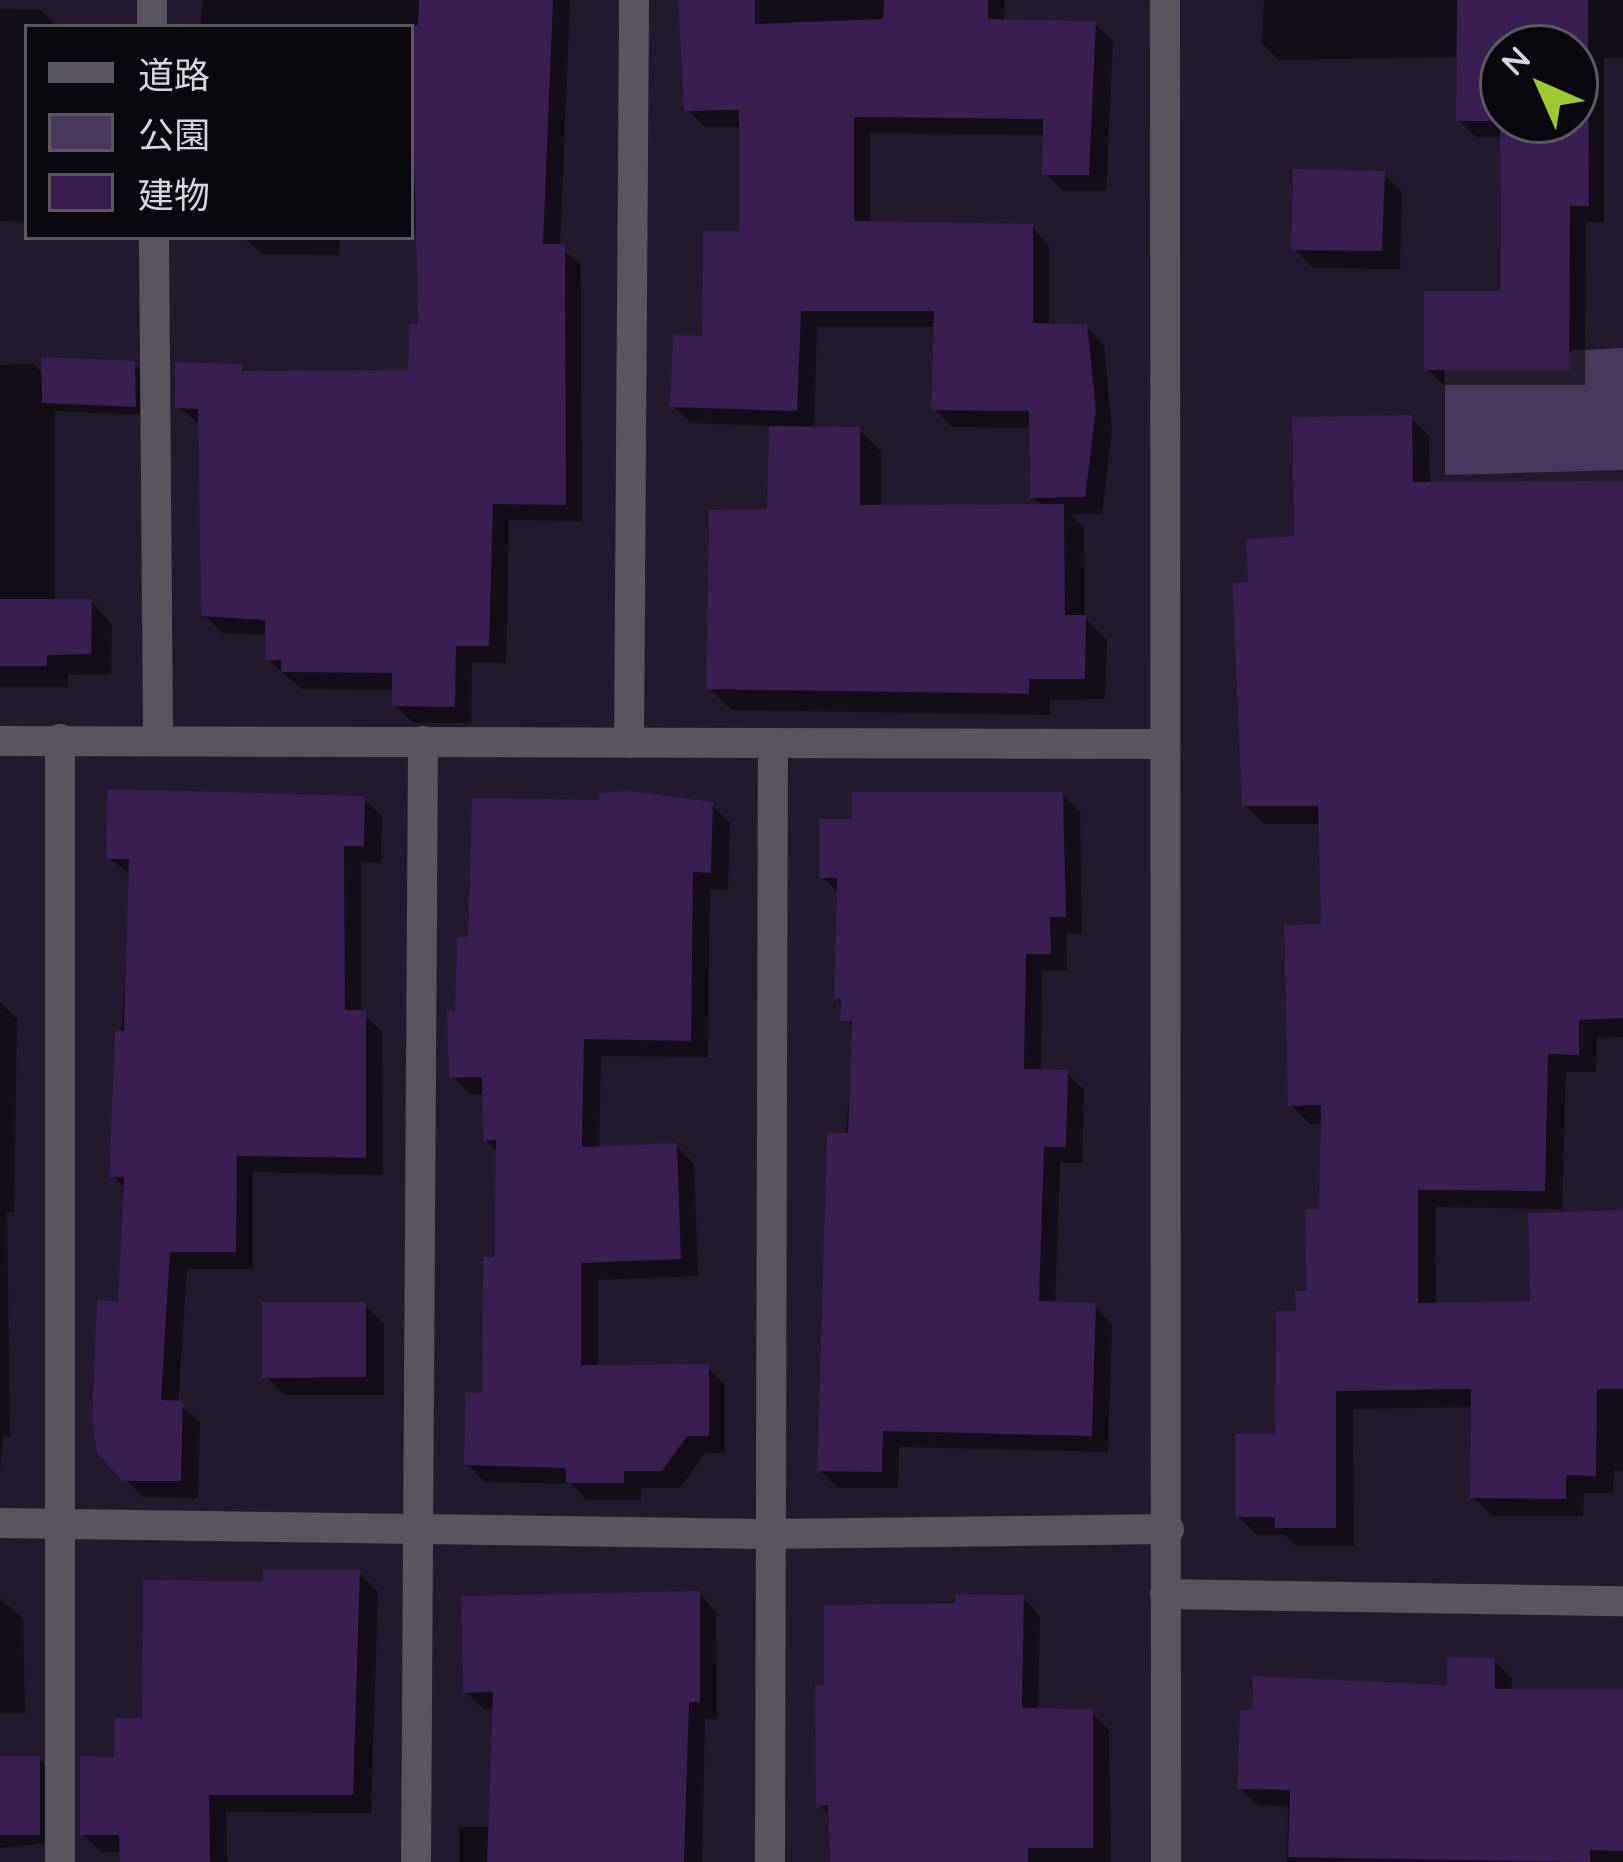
<!DOCTYPE html>
<meta charset="utf-8">
<style>
body{margin:0}
#map{position:relative;width:1623px;height:1862px;overflow:hidden;background:#22192c;font-family:Quicksand,"Noto Sans JP",sans-serif}
div>[style]{position:absolute}
.green>*{inset:0;background:#49385e}
.shadow>*{inset:0;background:#0007}
.building>*{inset:0;background:#381e51}
.street>*{height:30px;margin:-15px;padding:0 15px;transform-origin:15px;border-radius:15px;background:#59545e}
span{translate:-50% -50%;white-space:nowrap;text-align:center;line-height:1.15;-webkit-text-stroke:12px #09060e;paint-order:stroke}
.legend{position:absolute;left:24px;top:24px;width:390px;height:216px;box-sizing:border-box;background:#09060e;border:3px solid #5c5862;margin:0;padding:15px 21px;list-style:none;font-size:36px;color:#d8d3e0}
.legend li{display:flex;align-items:center;gap:24px;height:60px}
.legend b{width:60px;border:3px solid #5c5862}
.north{position:absolute;left:1479px;top:24px;width:120px;height:120px;box-sizing:border-box;background:#09060e;border:3px solid #5c5862;border-radius:50%;rotate:315deg;font-size:33px;font-weight:700;line-height:48px;text-align:center;color:#d8d3e0}
.north::after{content:'';display:block;margin:auto;width:42px;height:54px;background:#9dca30;clip-path:polygon(50% 0,100% 100%,50% 72%,0 100%)}
</style>
<div id="map">
<div class="green">
<i style="clip-path:polygon(1623px 348px,1623px 470px,1445px 475px,1445px 357px)"></i>
</div>
<div class="shadow">
<i style="clip-path:polygon(203px 0,570px 0,560px 247px,581px 265px,582px 521px,509px 520px,506px 663px,472px 662px,471px 723px,413px 723px,395px 705px,395px 690px,302px 689px,268px 660px,268px 635px,222px 633px,204px 615px,201px 425px,178px 407px,241px 367px,248px 374px,411px 373px,421px 328px,424px 229px,411px 229px,411px 27px,200px 27px)"></i>
<i style="clip-path:polygon(evenodd,683px 0,1005px 0,1004px 22px,1095px 24px,1113px 41px,1106px 191px,1063px 191px,1045px 173px,1046px 135px,870px 133px,870px 224px,1032px 227px,1049px 245px,1049px 326px,1086px 327px,1104px 345px,1112px 429px,1102px 514px,1070px 514px,1084px 529px,1085px 618px,1107px 640px,1105px 699px,1050px 700px,1050px 715px,731px 710px,709px 688px,770px 512px,772px 426px,691px 423px,673px 406px,742px 234px,742px 127px,705px 127px,687px 109px,683px 0,817px 327px,936px 327px,934px 409px,952px 427px,1032px 428px,1033px 497px,1043px 507px,881px 508px,881px 451px,859px 430px,814px 429px,817px 327px)"></i>
<i style="clip-path:polygon(evenodd,1264px 0,1623px 0,1623px 58px,1604px 58px,1604px 222px,1586px 222px,1585px 385px,1444px 385px,1427px 369px,1504px 294px,1503px 137px,1476px 137px,1459px 120px,1459px 57px,1279px 60px,1262px 43px,1264px 0,1503px 48px,1575px 48px,1575px 120px,1503px 120px,1503px 48px)"></i>
<i style="clip-path:polygon(0 9px,41px 10px,58px 27px,27px 27px,27px 222px,0 221px)"></i>
<i style="clip-path:polygon(1383px 174px,1402px 193px,1400px 269px,1313px 268px,1294px 249px)"></i>
<i style="clip-path:polygon(244px 237px,339px 237px,339px 255px,262px 254px)"></i>
<i style="clip-path:polygon(33px 364px,44px 375px,134px 364px,143px 373px,144px 415px,55px 411px,55px 602px,91px 602px,112px 624px,111px 674px,68px 675px,68px 687px,0 687px,0 365px)"></i>
<i style="clip-path:polygon(1410px 418px,1429px 436px,1430px 485px,1623px 484px,1623px 1037px,1597px 1038px,1596px 1072px,1566px 1072px,1562px 1209px,1435px 1207px,1436px 1306px,1533px 1304px,1623px 1214px,1623px 1471px,1614px 1471px,1613px 1493px,1584px 1493px,1583px 1516px,1492px 1516px,1473px 1497px,1474px 1407px,1353px 1409px,1354px 1546px,1297px 1546px,1286px 1535px,1257px 1535px,1238px 1516px,1278px 1437px,1322px 1212px,1324px 1124px,1310px 1124px,1291px 1105px,1324px 927px,1322px 824px,1264px 824px,1245px 805px,1252px 585px)"></i>
<i style="clip-path:polygon(1062px 795px,1080px 812px,1082px 934px,1066px 933px,1067px 970px,1042px 971px,1041px 1072px,1066px 1073px,1084px 1090px,1082px 1163px,1060px 1163px,1055px 1304px,1095px 1306px,1112px 1324px,1108px 1452px,899px 1447px,898px 1488px,838px 1488px,820px 1470px,854px 1031px,837px 998px,839px 894px,822px 876px,855px 822px)"></i>
<i style="clip-path:polygon(364px 799px,382px 817px,381px 863px,361px 862px,361px 1013px,382px 1031px,383px 1175px,253px 1172px,253px 1269px,187px 1269px,178px 1404px,200px 1422px,198px 1498px,144px 1497px,99px 1452px,121px 1304px,127px 1190px,112px 1175px,132px 876px,109px 858px)"></i>
<i style="clip-path:polygon(712px 805px,730px 823px,728px 890px,710px 889px,708px 1057px,601px 1056px,599px 1149px,676px 1146px,694px 1164px,698px 1276px,598px 1280px,598px 1368px,707px 1367px,725px 1385px,725px 1453px,705px 1453px,680px 1488px,641px 1488px,641px 1500px,587px 1500px,572px 1484px,485px 1482px,467px 1464px,485px 1396px,499px 1153px,486px 1140px,485px 1094px,470px 1094px,452px 1076px,471px 940px)"></i>
<i style="clip-path:polygon(0 1002px,17px 1019px,14px 1212px,7px 1212px,10px 1437px,3px 1436px,0 1470px)"></i>
<i style="clip-path:polygon(365px 1305px,384px 1324px,384px 1395px,284px 1395px,265px 1376px)"></i>
<i style="clip-path:polygon(359px 1573px,378px 1592px,371px 1813px,226px 1812px,227px 1862px,123px 1862px,123px 1852px,101px 1852px,82px 1834px,117px 1760px,266px 1584px)"></i>
<i style="clip-path:polygon(699px 1594px,716px 1612px,717px 1719px,705px 1719px,702px 1862px,459px 1862px,459px 1827px,491px 1827px,495px 1709px,484px 1709px,466px 1691px)"></i>
<i style="clip-path:polygon(1023px 1598px,1040px 1616px,1038px 1711px,1091px 1712px,1109px 1730px,1111px 1862px,833px 1862px,832px 1817px,819px 1804px,827px 1608px)"></i>
<i style="clip-path:polygon(0 1599px,23px 1618px,25px 1713px,0 1713px)"></i>
<i style="clip-path:polygon(1494px 1661px,1512px 1678px,1511px 1692px,1623px 1692px,1623px 1862px,1287px 1862px,1288px 1806px,1258px 1805px,1240px 1788px)"></i>
<i style="clip-path:polygon(0 1759px,39px 1759px,48px 1768px,48px 1843px,0 1848px)"></i>
</div>
<div class="building">
<i style="clip-path:polygon(419px 0,553px 0,543px 244px,565px 244px,566px 505px,493px 504px,489px 646px,456px 646px,455px 707px,392px 706px,392px 673px,281px 672px,281px 660px,265px 661px,265px 620px,201px 616px,198px 409px,175px 408px,175px 362px,242px 364px,242px 371px,408px 370px,409px 324px,418px 324px,411px 25px,418px 25px)"></i>
<i style="clip-path:polygon(678px 0,755px 0,755px 24px,883px 19px,884px 0,988px 0,988px 19px,1096px 21px,1089px 175px,1042px 175px,1043px 119px,854px 117px,854px 221px,1033px 224px,1033px 323px,1087px 324px,1096px 410px,1085px 497px,1030px 498px,1029px 411px,931px 410px,934px 311px,801px 311px,797px 411px,670px 407px,673px 335px,702px 336px,703px 231px,739px 231px,739px 110px,684px 111px)"></i>
<i style="clip-path:polygon(evenodd,1457px 0,1588px 0,1589px 206px,1570px 206px,1569px 370px,1424px 370px,1424px 291px,1501px 291px,1500px 121px,1456px 121px,1457px 0,1503px 48px,1575px 48px,1575px 120px,1503px 120px,1503px 48px)"></i>
<i style="clip-path:polygon(1293px 169px,1385px 171px,1382px 251px,1291px 250px)"></i>
<i style="clip-path:polygon(41px 357px,135px 361px,136px 407px,42px 403px)"></i>
<i style="clip-path:polygon(1412px 415px,1413px 482px,1623px 481px,1623px 1018px,1579px 1020px,1579px 1055px,1548px 1054px,1545px 1191px,1418px 1190px,1418px 1303px,1530px 1301px,1528px 1213px,1623px 1210px,1623px 1389px,1597px 1389px,1596px 1476px,1566px 1475px,1566px 1499px,1470px 1498px,1471px 1389px,1336px 1391px,1336px 1528px,1275px 1528px,1275px 1517px,1235px 1517px,1235px 1434px,1275px 1434px,1276px 1311px,1296px 1311px,1295px 1291px,1306px 1291px,1305px 1209px,1319px 1209px,1321px 1105px,1288px 1106px,1284px 925px,1321px 924px,1318px 806px,1242px 806px,1232px 583px,1248px 582px,1246px 539px,1294px 536px,1292px 417px)"></i>
<i style="clip-path:polygon(769px 426px,860px 427px,860px 505px,1064px 504px,1065px 615px,1086px 615px,1085px 679px,1029px 679px,1029px 694px,706px 689px,709px 510px,767px 509px)"></i>
<i style="clip-path:polygon(0 599px,92px 599px,91px 654px,47px 655px,47px 666px,0 666px)"></i>
<i style="clip-path:polygon(107px 789px,365px 796px,364px 846px,344px 846px,345px 1010px,366px 1010px,366px 1158px,237px 1156px,236px 1252px,170px 1252px,161px 1400px,183px 1401px,181px 1481px,123px 1481px,97px 1453px,92px 1420px,97px 1300px,118px 1301px,124px 1177px,109px 1177px,115px 1031px,124px 1031px,129px 859px,106px 859px)"></i>
<i style="clip-path:polygon(628px 791px,713px 802px,711px 873px,693px 872px,691px 1041px,584px 1039px,582px 1147px,677px 1143px,681px 1259px,581px 1263px,581px 1365px,709px 1364px,709px 1436px,687px 1436px,662px 1471px,624px 1471px,624px 1483px,566px 1483px,566px 1468px,464px 1465px,465px 1392px,482px 1393px,483px 1257px,494px 1257px,496px 1140px,483px 1141px,482px 1077px,449px 1078px,447px 1011px,455px 1011px,457px 937px,468px 937px,472px 798px,599px 800px,599px 793px)"></i>
<i style="clip-path:polygon(852px 792px,1063px 792px,1066px 917px,1050px 917px,1051px 954px,1026px 954px,1024px 1069px,1068px 1070px,1066px 1147px,1044px 1147px,1039px 1301px,1096px 1303px,1092px 1436px,883px 1431px,882px 1472px,817px 1471px,827px 1133px,848px 1133px,852px 1021px,840px 1021px,841px 999px,834px 999px,837px 878px,819px 878px,819px 819px,852px 819px)"></i>
<i style="clip-path:polygon(262px 1302px,366px 1302px,366px 1377px,262px 1378px)"></i>
<i style="clip-path:polygon(263px 1570px,360px 1570px,353px 1795px,209px 1795px,210px 1862px,120px 1862px,119px 1835px,80px 1835px,80px 1756px,114px 1757px,114px 1718px,142px 1718px,143px 1580px,263px 1581px)"></i>
<i style="clip-path:polygon(700px 1591px,700px 1702px,689px 1702px,684px 1862px,487px 1862px,493px 1692px,463px 1693px,461px 1596px)"></i>
<i style="clip-path:polygon(955px 1594px,1024px 1595px,1022px 1708px,1093px 1709px,1093px 1848px,1028px 1848px,1028px 1862px,830px 1862px,828px 1805px,816px 1806px,815px 1685px,824px 1685px,824px 1605px,955px 1603px)"></i>
<i style="clip-path:polygon(1447px 1657px,1495px 1658px,1495px 1689px,1623px 1689px,1623px 1851px,1590px 1850px,1590px 1862px,1288px 1857px,1290px 1790px,1237px 1789px,1240px 1710px,1252px 1710px,1253px 1676px,1447px 1685px)"></i>
<i style="clip-path:polygon(0 1756px,40px 1756px,40px 1835px,0 1835px)"></i>
</div>
<div class="street">
<i style="left:152px;top:0;width:27px;rotate:90deg"></i>
<i style="left:1165px;top:0;width:1862px;rotate:89.97deg"></i>
<i style="left:154px;top:237px;width:501px;rotate:89.54deg"></i>
<i style="left:60px;top:739px;width:1123px;rotate:90deg"></i>
<i style="left:0;top:741px;width:1165px;rotate:0.15deg"></i>
<i style="left:629px;top:743px;width:743px;rotate:-89.61deg"></i>
<i style="left:0;top:1523px;width:769px;rotate:0.82deg"></i>
<i style="left:769px;top:1534px;width:400px;rotate:-0.7deg"></i>
<i style="left:1165px;top:1594px;width:458px;rotate:0.9deg"></i>
<i style="left:416px;top:1862px;width:1121px;rotate:-89.64deg"></i>
<i style="left:770px;top:1862px;width:1119px;rotate:-89.85deg"></i>
</div>
<ul class="legend">
<li><b style="height:15px;background:#59545e"></b>道路</li>
<li><b style="height:33px;background:#49385e"></b>公園</li>
<li><b style="height:33px;background:#381e51"></b>建物</li>
</ul>
<div class="north">N</div>
</div>
